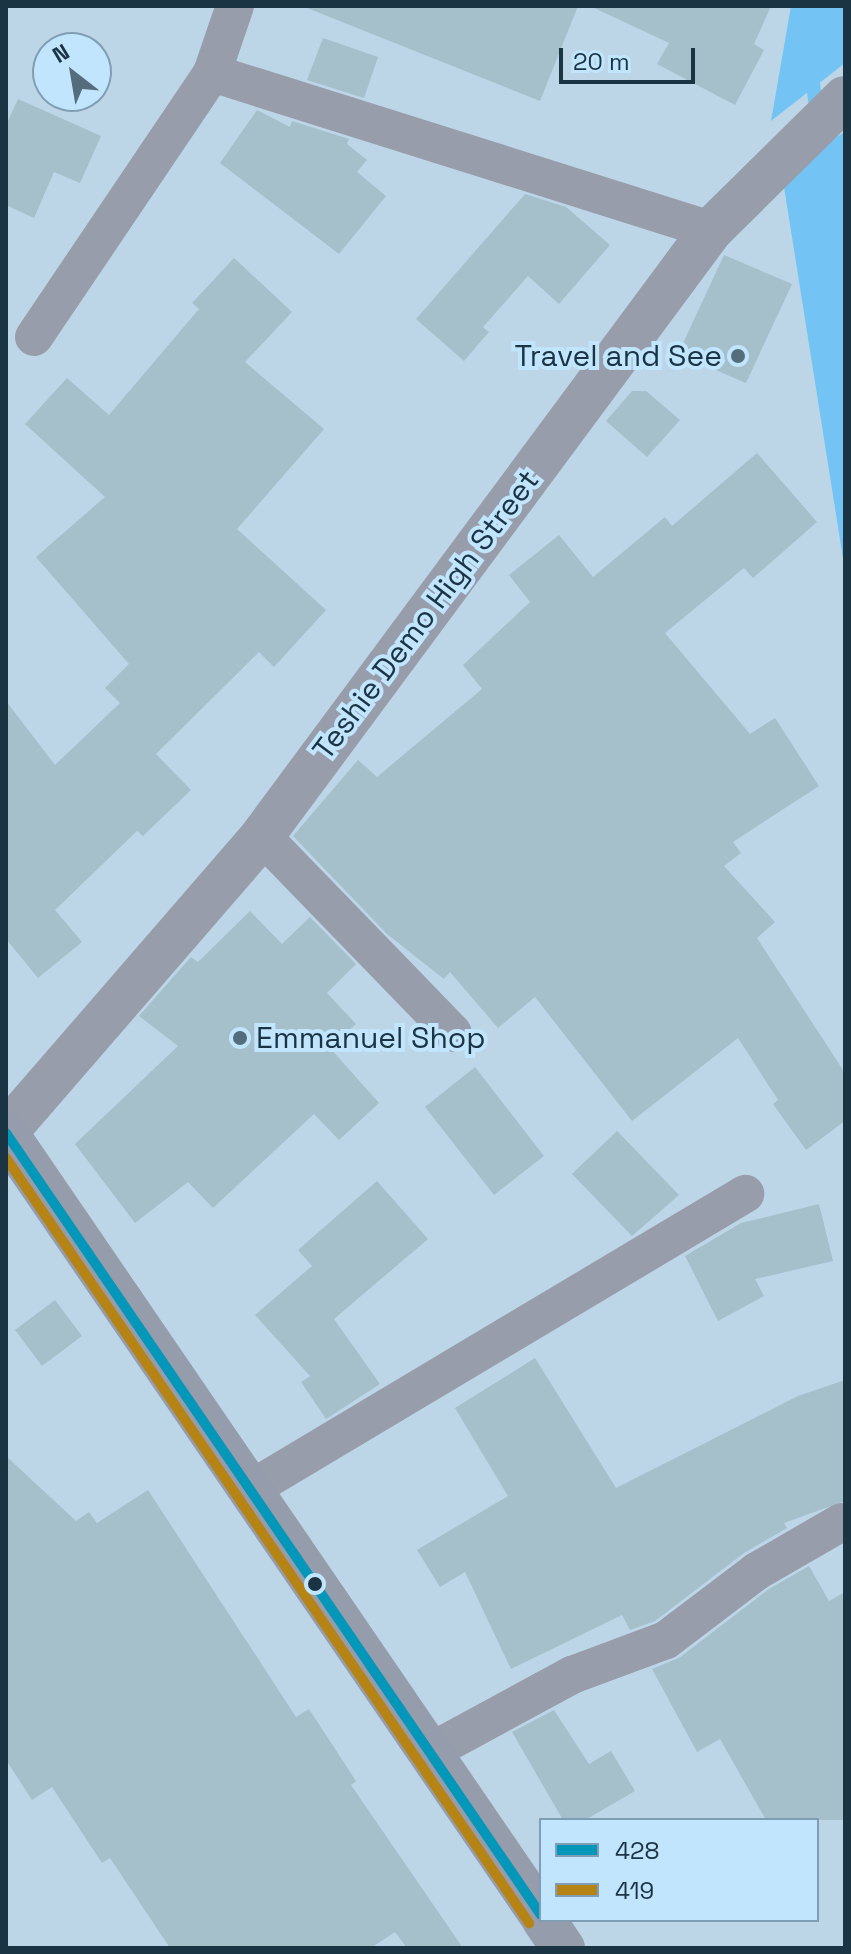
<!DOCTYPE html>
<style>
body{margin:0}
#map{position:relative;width:851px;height:1954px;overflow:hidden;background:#bcd6e7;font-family:"Space Grotesk",sans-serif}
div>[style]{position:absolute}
.water>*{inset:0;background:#73c4f4}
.stream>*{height:14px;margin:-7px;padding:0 7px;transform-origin:7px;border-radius:7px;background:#73c4f4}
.building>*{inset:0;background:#a5bfcb}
.minor>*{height:38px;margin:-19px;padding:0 19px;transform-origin:19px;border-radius:19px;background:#989dab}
.tertiary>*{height:44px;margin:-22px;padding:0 22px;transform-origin:22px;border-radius:22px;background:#989dab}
.secondary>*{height:44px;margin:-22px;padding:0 22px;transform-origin:22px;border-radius:22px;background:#959cac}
.bus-1>*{height:10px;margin:-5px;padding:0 5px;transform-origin:5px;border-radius:5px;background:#0497b9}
.bus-2>*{height:10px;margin:-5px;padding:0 5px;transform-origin:5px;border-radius:5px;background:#b58414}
.dots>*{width:22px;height:22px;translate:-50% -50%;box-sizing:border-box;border:4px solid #c1e5fd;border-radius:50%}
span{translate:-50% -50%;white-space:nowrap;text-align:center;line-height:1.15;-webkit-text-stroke:8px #c1e5fd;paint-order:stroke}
.poi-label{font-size:30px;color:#1b3443}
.right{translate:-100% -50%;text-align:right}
.left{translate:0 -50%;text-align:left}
.street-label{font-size:30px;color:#1b3443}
.frame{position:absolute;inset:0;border:8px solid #1b3443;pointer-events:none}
.legend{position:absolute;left:539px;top:1818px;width:280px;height:104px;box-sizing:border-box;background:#c1e5fd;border:2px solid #7f9eb3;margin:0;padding:10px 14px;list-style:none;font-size:24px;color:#1b3443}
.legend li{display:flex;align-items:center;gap:16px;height:40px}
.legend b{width:40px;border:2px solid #7f9eb3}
.north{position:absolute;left:32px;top:32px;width:80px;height:80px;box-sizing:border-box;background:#c1e5fd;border:2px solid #7f9eb3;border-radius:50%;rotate:329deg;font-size:22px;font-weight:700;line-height:32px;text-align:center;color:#1b3443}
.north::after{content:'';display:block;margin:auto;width:28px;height:36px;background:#536d7c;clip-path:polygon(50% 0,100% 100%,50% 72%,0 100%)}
.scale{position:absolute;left:559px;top:48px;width:136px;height:36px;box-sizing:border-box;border:4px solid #1b3443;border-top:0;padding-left:10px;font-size:24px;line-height:28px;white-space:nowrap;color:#1b3443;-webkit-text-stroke:6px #c1e5fd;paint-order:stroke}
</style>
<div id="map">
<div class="water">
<i style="clip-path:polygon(791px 6px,845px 6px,845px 63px,771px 121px)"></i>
<i style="clip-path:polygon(845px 132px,845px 571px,781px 168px)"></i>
</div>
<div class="stream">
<i style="left:811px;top:69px;width:46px;rotate:82.6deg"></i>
</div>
<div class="building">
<i style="clip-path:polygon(302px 6px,578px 6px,540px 101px)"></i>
<i style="clip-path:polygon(590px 6px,771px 6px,754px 44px,764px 50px,735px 105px,657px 64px,669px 43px)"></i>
<i style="clip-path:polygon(323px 38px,378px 57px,364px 98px,307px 80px)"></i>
<i style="clip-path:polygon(18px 99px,101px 136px,80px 183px,54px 172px,34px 218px,6px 205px,6px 125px)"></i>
<i style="clip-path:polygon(257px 110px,290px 127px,292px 121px,349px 139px,347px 144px,367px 160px,357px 172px,386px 196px,339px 254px,220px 163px)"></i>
<i style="clip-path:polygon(525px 194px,566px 207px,610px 245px,559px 304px,528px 276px,483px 327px,489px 332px,464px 361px,416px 319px)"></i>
<i style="clip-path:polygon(724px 255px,792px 284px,746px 383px,678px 354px)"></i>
<i style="clip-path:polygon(234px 258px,292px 312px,245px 362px,324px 429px,237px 529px,326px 610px,274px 667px,259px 652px,156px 754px,191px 790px,143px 836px,137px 831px,55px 910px,82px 942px,38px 978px,6px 939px,6px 701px,55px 765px,120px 703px,105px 688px,129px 664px,36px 557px,105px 497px,25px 424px,67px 378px,109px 415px,199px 309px,192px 303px)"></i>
<i style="clip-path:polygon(632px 391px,646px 391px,680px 420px,647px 457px,606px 421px)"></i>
<i style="clip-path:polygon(757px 453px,817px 522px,753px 578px,744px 568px,665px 633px,750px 734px,775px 718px,819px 786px,733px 842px,741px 853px,724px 866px,775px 922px,757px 938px,845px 1073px,845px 1121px,806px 1150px,773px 1104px,778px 1100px,738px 1038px,632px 1121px,535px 997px,498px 1028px,450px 972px,444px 979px,387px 934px,293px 836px,358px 760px,377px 777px,482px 689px,463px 665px,530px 602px,509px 575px,559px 535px,593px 577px,665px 517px,672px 526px)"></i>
<i style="clip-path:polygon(250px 911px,282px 944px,310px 917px,356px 964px,327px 993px,356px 1024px,330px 1048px,379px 1103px,339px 1140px,314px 1114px,213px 1208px,188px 1182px,135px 1223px,75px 1144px,178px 1046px,139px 1016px,191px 957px,198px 962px)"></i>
<i style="clip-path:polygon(475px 1067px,544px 1156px,494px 1195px,425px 1107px)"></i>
<i style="clip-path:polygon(617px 1131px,679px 1195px,632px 1236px,572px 1174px)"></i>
<i style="clip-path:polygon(377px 1181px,428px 1239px,334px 1319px,380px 1384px,326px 1419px,301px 1382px,310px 1376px,255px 1315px,312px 1266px,298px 1250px)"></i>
<i style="clip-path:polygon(819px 1204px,833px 1261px,755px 1279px,764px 1296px,718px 1321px,685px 1256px,741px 1223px)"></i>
<i style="clip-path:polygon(55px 1300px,82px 1336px,42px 1366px,15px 1330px)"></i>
<i style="clip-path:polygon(535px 1358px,616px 1488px,798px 1396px,845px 1380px,845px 1501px,784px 1523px,787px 1528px,744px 1553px,655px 1621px,630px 1630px,622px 1615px,511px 1669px,465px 1572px,440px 1587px,417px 1550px,508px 1496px,455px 1408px)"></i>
<i style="clip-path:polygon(6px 1456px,76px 1521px,89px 1512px,97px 1523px,148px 1490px,296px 1717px,309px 1709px,356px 1781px,351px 1785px,463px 1948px,407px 1948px,395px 1932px,371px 1948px,170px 1948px,110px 1858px,102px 1863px,52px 1787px,32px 1800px,6px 1760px)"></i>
<i style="clip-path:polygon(809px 1566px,829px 1601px,845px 1592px,845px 1820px,766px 1820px,720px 1739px,697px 1752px,652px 1669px,679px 1658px,769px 1589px)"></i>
<i style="clip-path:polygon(554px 1710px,589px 1764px,611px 1751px,635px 1791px,585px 1820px,563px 1820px,512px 1732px)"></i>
</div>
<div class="minor">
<i style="left:212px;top:73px;width:523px;rotate:17.47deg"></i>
<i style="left:34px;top:337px;width:318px;rotate:-56deg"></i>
<i style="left:212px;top:73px;width:71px;rotate:-71.1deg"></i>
<i style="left:262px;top:836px;width:274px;rotate:45.9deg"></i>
<i style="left:249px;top:1490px;width:578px;rotate:-30.83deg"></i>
<i style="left:430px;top:1752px;width:162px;rotate:-28.5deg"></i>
<i style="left:572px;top:1675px;width:100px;rotate:-20.4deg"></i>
<i style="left:666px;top:1640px;width:114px;rotate:-37.2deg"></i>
<i style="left:757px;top:1571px;width:98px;rotate:-30deg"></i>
</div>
<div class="tertiary">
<i style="left:6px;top:1132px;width:391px;rotate:-49.1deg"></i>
<i style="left:262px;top:836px;width:754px;rotate:-53.46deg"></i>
<i style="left:711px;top:230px;width:188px;rotate:-44.6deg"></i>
</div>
<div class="secondary">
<i style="left:6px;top:1133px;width:947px;rotate:55.62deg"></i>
<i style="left:544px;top:1920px;width:34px;rotate:56deg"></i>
</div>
<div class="bus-1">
<i style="left:6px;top:1133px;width:947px;rotate:55.62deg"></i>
</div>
<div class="bus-2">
<i style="left:6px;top:1158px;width:927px;rotate:55.64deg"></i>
</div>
<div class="dots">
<i style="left:738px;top:356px;background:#536d7c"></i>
<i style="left:240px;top:1038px;background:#536d7c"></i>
<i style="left:315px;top:1584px;background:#1b3443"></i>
</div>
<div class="poi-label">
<span class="right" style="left:722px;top:356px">Travel and See</span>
<span class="left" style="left:256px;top:1038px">Emmanuel Shop</span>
</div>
<div class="street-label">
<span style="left:426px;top:615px;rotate:-53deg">Teshie Demo High Street</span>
</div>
<div class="frame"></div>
<ul class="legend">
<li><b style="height:10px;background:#0497b9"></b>428</li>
<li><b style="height:10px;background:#b58414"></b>419</li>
</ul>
<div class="north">N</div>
<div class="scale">20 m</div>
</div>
